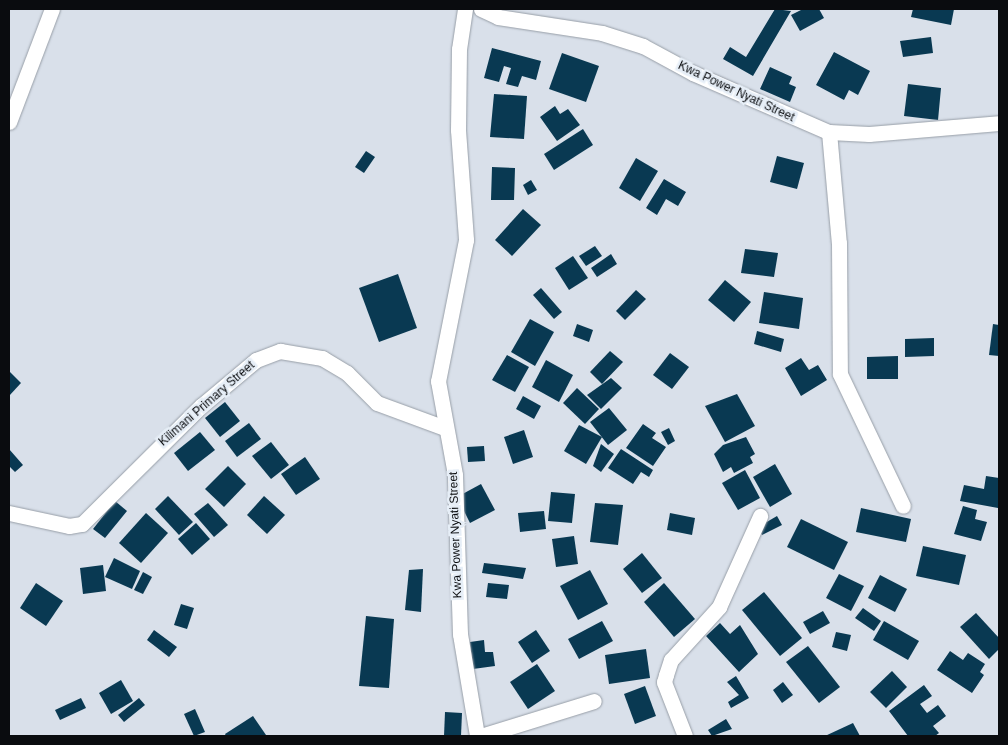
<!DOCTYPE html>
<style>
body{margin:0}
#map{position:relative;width:1008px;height:745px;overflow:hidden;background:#d9e0ea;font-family:Arial,sans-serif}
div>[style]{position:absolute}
.building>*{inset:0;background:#093952}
.roads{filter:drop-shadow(0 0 1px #979ea7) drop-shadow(0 0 1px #979ea7)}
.street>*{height:15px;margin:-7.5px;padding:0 7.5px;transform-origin:7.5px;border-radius:7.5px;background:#fff}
span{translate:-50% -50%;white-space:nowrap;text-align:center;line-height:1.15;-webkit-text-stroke:5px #e6eef7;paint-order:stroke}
.street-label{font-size:12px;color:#0a0c0f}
.frame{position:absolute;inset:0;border:10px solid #0a0c0f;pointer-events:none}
</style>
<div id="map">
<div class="building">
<i style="clip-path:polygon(775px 9px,791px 11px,753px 76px,723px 59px,730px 47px,746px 57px)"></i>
<i style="clip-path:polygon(803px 9px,819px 9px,824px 18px,800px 31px,791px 15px)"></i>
<i style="clip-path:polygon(913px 9px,954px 9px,951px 25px,911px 17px)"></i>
<i style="clip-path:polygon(931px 37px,933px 53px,903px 57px,900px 41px)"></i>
<i style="clip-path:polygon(492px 48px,541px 61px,536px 80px,522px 76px,518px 87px,506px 84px,511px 68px,504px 66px,499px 82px,484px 78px)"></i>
<i style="clip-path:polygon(834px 52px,870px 71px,858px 95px,849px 90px,844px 100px,816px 85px)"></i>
<i style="clip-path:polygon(562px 53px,599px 66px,586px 102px,549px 89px)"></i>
<i style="clip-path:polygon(770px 67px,792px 77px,789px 84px,796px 87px,790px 102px,760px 89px)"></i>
<i style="clip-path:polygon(908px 84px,941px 88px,938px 120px,904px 116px)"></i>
<i style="clip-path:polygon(494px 94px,527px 96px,524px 139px,490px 137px)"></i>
<i style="clip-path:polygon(555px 106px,560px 114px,568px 109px,580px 125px,557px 141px,540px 117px)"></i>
<i style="clip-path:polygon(583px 129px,593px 145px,554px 170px,544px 154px)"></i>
<i style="clip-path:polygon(366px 151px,375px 157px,364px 173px,355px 167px)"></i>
<i style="clip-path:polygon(777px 156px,804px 163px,797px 189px,770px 182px)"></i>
<i style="clip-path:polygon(636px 158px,658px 171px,640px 201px,619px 188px)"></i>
<i style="clip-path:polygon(492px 167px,515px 168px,514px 200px,491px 200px)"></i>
<i style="clip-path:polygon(664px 179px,686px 192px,678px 206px,666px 199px,657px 215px,646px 208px)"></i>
<i style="clip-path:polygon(531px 180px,537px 190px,528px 195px,523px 185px)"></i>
<i style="clip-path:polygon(523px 209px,541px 225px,512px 256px,495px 240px)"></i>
<i style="clip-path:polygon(595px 246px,602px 256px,586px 266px,579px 256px)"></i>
<i style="clip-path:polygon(745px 249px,778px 253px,774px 277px,741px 273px)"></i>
<i style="clip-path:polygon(611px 254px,617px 264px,597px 277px,591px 268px)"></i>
<i style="clip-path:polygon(573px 256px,588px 278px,569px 290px,555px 268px)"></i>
<i style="clip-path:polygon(398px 274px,417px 328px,379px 342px,359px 288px)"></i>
<i style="clip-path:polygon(725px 280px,751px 302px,734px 322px,708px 300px)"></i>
<i style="clip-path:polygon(541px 288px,562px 312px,554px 319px,533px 295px)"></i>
<i style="clip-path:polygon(636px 290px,646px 299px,625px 320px,616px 311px)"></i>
<i style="clip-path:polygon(764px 292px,803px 298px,799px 329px,759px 323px)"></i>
<i style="clip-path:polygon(530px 319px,554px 332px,535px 366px,511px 352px)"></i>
<i style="clip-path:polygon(577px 324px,593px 330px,589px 342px,573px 336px)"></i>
<i style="clip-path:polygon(993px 324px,999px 325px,999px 356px,989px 355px)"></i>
<i style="clip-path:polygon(757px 331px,784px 339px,781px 352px,754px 344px)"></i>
<i style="clip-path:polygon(934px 338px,934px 356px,905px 357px,905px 339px)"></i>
<i style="clip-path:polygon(610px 351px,623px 362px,602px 384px,590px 372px)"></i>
<i style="clip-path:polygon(670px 353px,689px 367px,672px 389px,653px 375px)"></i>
<i style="clip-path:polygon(507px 355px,529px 367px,515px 392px,492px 380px)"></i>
<i style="clip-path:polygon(898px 356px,898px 379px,867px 379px,867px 357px)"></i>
<i style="clip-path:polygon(801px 358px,809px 370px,818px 365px,827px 380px,801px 396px,785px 368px)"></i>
<i style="clip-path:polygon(546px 360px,573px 375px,559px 402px,532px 387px)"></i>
<i style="clip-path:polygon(9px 371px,21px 383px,9px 396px)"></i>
<i style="clip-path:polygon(611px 378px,622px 388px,601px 409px,587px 395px)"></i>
<i style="clip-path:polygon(577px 388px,599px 409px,585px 424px,563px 403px)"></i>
<i style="clip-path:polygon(737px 394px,755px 426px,725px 442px,705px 406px)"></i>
<i style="clip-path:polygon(523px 396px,541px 406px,534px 419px,516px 409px)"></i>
<i style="clip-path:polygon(225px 402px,240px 421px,220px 437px,205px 418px)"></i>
<i style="clip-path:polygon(609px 408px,627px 430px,608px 445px,590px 422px)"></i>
<i style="clip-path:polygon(249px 423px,261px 439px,237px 457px,225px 441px)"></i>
<i style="clip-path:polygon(643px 424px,656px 433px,652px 438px,666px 447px,653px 466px,626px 448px)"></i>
<i style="clip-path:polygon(579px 425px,602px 437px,586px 464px,564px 451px)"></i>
<i style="clip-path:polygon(669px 428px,675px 441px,668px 445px,661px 432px)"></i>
<i style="clip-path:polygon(524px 430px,533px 457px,513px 464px,504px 437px)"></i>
<i style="clip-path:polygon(200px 432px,215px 450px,188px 471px,174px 453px)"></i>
<i style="clip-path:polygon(746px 437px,755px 454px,750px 457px,753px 463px,734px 473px,731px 467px,723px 472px,714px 454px,723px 445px)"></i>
<i style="clip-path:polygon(271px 442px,289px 465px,271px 479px,252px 456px)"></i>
<i style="clip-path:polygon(601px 444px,614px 454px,601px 472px,593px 466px)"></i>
<i style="clip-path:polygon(484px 446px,485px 461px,468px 462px,467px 447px)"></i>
<i style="clip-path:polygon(9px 449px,23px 465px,15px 472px,9px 466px)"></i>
<i style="clip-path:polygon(621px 449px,653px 470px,649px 477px,641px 472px,633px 484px,608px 468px)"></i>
<i style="clip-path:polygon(305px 457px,320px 479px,296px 495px,281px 474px)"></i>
<i style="clip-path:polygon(775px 464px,792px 494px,770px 507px,753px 477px)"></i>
<i style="clip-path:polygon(228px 466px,246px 484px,224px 507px,205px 489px)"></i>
<i style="clip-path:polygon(745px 470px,760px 498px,738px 510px,722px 483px)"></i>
<i style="clip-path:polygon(986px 476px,999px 478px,998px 508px,960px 501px,964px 485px,984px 489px)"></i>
<i style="clip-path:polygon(481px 484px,495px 510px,470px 523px,457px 497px)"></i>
<i style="clip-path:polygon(551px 492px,575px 494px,572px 523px,548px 521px)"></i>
<i style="clip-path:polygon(168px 496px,193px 522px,179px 535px,155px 509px)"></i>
<i style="clip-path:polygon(264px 496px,285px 515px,267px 534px,247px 515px)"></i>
<i style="clip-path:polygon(115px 501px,127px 511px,105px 538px,93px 529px)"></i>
<i style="clip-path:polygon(208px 503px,228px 525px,214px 537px,194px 514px)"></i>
<i style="clip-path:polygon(595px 503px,623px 505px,618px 545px,590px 542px)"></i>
<i style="clip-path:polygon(963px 506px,977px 510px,975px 519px,987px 522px,981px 541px,954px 534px)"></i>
<i style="clip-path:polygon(861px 508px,911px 519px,906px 542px,856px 532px)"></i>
<i style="clip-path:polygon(544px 511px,546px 529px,520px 532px,518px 513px)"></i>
<i style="clip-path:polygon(146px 513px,168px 533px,141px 563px,119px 543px)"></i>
<i style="clip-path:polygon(670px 513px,695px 518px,692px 535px,667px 530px)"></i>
<i style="clip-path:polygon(777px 516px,782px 525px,762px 535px,758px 527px)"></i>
<i style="clip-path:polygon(801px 519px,848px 542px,834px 570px,787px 547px)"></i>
<i style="clip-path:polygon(196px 523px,210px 539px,192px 555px,178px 539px)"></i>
<i style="clip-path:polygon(574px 536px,578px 564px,556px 567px,552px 539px)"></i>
<i style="clip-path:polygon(923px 546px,966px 555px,959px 585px,916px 576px)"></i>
<i style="clip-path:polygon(642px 553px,662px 578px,642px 593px,623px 569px)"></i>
<i style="clip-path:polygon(114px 558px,140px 571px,132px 589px,105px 577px)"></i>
<i style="clip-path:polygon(484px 563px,526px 568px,523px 579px,482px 573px)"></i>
<i style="clip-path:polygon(103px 565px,106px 591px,83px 594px,80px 568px)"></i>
<i style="clip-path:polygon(423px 569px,421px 612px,405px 610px,409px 570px)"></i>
<i style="clip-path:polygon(590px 570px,608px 604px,578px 620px,560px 586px)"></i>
<i style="clip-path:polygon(143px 572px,152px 577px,143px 594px,134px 590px)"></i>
<i style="clip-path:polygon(839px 574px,864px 586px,851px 611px,826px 598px)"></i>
<i style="clip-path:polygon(880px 575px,907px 589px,895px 612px,868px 598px)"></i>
<i style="clip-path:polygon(36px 583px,63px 601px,46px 626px,20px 608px)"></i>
<i style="clip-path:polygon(488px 583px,509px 585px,507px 599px,486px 597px)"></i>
<i style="clip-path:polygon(664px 583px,695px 619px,674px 637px,644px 602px)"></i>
<i style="clip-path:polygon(764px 592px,802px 638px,780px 656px,742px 610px)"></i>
<i style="clip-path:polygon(181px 604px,194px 608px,187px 629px,174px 625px)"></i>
<i style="clip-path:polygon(863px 608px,881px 621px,874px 631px,855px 618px)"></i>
<i style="clip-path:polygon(823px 611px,830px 623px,810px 634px,803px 622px)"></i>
<i style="clip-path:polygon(976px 613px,999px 638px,999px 649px,989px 659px,960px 627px)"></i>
<i style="clip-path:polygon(366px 616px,394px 619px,389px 688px,359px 686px)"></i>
<i style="clip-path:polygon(602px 621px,613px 641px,579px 659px,568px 639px)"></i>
<i style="clip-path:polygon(884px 621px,919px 641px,908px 660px,873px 640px)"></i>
<i style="clip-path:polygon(720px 623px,730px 634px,740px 625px,758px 654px,739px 672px,706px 636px)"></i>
<i style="clip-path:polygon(154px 630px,177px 647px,169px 657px,147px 640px)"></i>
<i style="clip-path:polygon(536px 630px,550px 651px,532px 663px,518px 642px)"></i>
<i style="clip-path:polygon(836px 632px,851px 635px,847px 651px,832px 647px)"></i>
<i style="clip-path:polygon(484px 640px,485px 652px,493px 652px,495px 666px,473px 669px,470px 642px)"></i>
<i style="clip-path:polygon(808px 646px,840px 687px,819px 703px,786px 662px)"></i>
<i style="clip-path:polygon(646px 649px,650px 678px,609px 684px,605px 655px)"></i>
<i style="clip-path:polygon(950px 651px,963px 660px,968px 653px,985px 664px,980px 672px,984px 675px,972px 693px,937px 670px)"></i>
<i style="clip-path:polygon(537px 664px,555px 691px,528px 709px,510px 682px)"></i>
<i style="clip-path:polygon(892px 671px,907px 687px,886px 708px,870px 692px)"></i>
<i style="clip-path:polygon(736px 676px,749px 698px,731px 708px,728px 702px,739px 695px,727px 682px)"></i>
<i style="clip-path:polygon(121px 680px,133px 701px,111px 714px,99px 693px)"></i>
<i style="clip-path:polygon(783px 682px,793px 695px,782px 703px,773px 690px)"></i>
<i style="clip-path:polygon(924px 685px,932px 696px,920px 704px,927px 713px,938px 705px,946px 716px,933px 726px,939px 733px,935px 736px,908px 736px,889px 711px)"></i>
<i style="clip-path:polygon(645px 686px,656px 716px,635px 724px,624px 694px)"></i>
<i style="clip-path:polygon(81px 698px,86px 708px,60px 720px,55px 710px)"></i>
<i style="clip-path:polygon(139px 698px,145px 705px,124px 722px,118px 715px)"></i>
<i style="clip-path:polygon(195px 709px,205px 732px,194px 736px,184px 714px)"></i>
<i style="clip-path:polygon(445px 712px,462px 713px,461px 736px,444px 736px)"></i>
<i style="clip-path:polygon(253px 716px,266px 735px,226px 736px,225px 734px)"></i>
<i style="clip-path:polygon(726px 719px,732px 729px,712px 736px,708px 730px)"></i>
<i style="clip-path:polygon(853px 723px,860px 736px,825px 736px)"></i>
</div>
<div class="roads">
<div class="street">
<i style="left:465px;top:9px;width:40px;rotate:98.5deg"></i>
<i style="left:459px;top:49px;width:81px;rotate:90.7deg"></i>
<i style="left:458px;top:130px;width:110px;rotate:85.8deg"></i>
<i style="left:466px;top:240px;width:144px;rotate:101.2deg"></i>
<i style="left:438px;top:381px;width:96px;rotate:79.7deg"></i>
<i style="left:455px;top:475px;width:159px;rotate:88.2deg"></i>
<i style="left:460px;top:634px;width:103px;rotate:80.5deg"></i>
<i style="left:481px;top:9px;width:19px;rotate:25deg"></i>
<i style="left:498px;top:17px;width:105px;rotate:8.7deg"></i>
<i style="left:602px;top:33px;width:43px;rotate:17.6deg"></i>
<i style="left:643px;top:46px;width:57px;rotate:28.4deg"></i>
<i style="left:693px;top:73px;width:148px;rotate:23.5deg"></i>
<i style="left:829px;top:132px;width:40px;rotate:2.9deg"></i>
<i style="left:869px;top:134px;width:130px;rotate:-4.8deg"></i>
<i style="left:9px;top:122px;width:121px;rotate:-69.2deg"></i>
<i style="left:829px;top:132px;width:111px;rotate:84.9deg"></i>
<i style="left:839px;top:243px;width:131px;rotate:89.6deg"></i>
<i style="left:840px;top:374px;width:146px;rotate:64.5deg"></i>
<i style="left:9px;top:513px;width:61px;rotate:12.2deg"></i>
<i style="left:69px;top:526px;width:13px;rotate:-9deg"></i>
<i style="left:82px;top:524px;width:168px;rotate:-44.8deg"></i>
<i style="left:201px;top:406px;width:72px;rotate:-39.9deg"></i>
<i style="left:256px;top:360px;width:26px;rotate:-21deg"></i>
<i style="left:280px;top:351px;width:43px;rotate:9.5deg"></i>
<i style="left:322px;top:358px;width:29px;rotate:31deg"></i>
<i style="left:347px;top:373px;width:42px;rotate:45deg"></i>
<i style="left:377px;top:403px;width:72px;rotate:20.2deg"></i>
<i style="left:481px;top:736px;width:118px;rotate:-17.2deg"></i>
<i style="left:685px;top:736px;width:58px;rotate:-111.3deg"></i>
<i style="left:664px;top:682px;width:7px;rotate:-74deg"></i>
<i style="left:666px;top:675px;width:16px;rotate:-72deg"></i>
<i style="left:671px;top:660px;width:72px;rotate:-47.8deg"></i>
<i style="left:719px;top:607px;width:100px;rotate:-65.7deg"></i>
</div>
</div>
<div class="street-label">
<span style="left:736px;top:92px;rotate:25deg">Kwa Power Nyati Street</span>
<span style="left:207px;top:404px;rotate:-41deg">Kilimani Primary Street</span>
<span style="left:456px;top:535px;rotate:-92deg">Kwa Power Nyati Street</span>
</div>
<div class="frame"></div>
</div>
